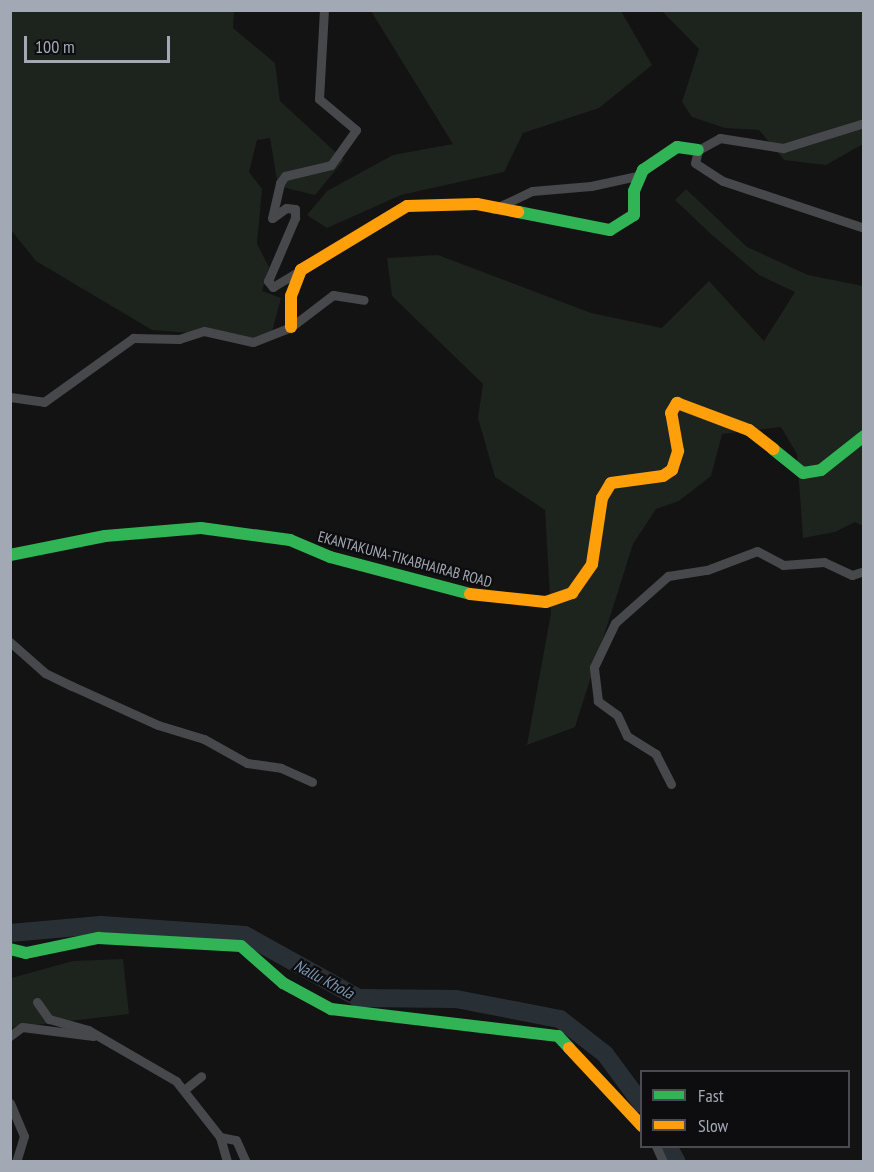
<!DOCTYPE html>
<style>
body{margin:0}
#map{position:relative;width:874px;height:1172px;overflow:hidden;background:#131313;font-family:"PT Sans Narrow",sans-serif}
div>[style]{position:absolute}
.green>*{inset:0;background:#1d231d}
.river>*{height:18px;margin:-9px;padding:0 9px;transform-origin:9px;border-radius:9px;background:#283036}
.street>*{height:9px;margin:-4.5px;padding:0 4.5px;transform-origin:4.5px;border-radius:4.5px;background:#47484c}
.fast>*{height:12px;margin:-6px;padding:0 6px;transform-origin:6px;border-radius:6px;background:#30b455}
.slow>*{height:12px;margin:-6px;padding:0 6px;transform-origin:6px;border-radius:6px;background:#ff9f0a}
span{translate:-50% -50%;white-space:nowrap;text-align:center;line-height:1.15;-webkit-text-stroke:4.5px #0d0d0f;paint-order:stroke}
.street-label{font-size:15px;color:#a3a9b4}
.water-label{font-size:16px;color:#7a97b0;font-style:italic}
.frame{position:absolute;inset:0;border:12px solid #a3a9b4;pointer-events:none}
.legend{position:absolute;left:640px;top:1070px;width:210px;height:78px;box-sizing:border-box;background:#0d0d0f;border:2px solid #494b51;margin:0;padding:8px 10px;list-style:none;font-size:18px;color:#a3a9b4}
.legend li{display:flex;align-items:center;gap:12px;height:30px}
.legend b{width:30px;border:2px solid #494b51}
.scale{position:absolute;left:24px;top:36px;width:146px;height:27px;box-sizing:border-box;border:3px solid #a3a9b4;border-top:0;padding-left:8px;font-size:18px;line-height:21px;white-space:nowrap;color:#a3a9b4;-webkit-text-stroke:4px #0d0d0f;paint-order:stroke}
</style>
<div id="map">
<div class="green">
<i style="clip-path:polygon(10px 11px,234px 11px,233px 28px,275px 63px,280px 101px,344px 160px,315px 195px,278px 186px,270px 138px,257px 140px,249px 172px,262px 189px,257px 244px,269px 267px,262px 291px,281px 298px,270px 339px,152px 330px,36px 261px,11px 230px)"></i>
<i style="clip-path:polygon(621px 11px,652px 65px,599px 108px,523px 133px,504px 172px,401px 195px,327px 228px,307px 215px,327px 191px,393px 155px,453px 144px,371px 11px)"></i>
<i style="clip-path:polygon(662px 11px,863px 11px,863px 144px,826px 165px,784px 160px,759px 130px,725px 128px,692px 117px,682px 102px,699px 49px)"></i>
<i style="clip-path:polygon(686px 189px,747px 247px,808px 275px,863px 286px,863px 526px,855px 522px,835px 532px,803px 538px,797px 454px,781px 427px,722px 434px,711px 476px,679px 501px,656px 509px,633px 544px,575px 727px,527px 745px,551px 613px,545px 510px,495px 477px,478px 418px,483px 384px,392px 296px,387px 258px,438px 255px,591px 313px,662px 328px,709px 281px,764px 341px,795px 292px,759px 275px,712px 235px,675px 200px)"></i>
<i style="clip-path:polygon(123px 959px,129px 1014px,11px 1028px,11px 978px,73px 961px)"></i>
</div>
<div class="river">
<i style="left:10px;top:933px;width:91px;rotate:-5deg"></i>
<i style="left:101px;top:925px;width:144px;rotate:4deg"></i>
<i style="left:245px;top:935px;width:129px;rotate:29.1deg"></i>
<i style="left:358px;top:998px;width:98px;rotate:0.6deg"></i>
<i style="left:456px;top:999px;width:106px;rotate:10.9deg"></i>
<i style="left:560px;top:1019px;width:57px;rotate:37.9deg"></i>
<i style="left:605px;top:1054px;width:62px;rotate:53.5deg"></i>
<i style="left:668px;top:1146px;width:18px;rotate:61deg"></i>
</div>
<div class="street">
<i style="left:864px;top:123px;width:85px;rotate:162.8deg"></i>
<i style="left:783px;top:148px;width:64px;rotate:-171deg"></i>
<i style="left:720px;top:138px;width:25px;rotate:151deg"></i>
<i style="left:698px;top:150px;width:13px;rotate:103deg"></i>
<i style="left:695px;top:163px;width:33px;rotate:33deg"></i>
<i style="left:723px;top:181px;width:149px;rotate:18.4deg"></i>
<i style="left:494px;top:209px;width:42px;rotate:-25.3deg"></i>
<i style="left:532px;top:191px;width:59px;rotate:-4.8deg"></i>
<i style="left:591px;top:186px;width:51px;rotate:-12.4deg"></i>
<i style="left:301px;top:270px;width:33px;rotate:149deg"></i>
<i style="left:273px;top:287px;width:8px;rotate:-130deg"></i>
<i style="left:268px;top:281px;width:69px;rotate:-66.8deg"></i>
<i style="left:295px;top:218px;width:9px;rotate:-90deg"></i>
<i style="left:295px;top:209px;width:9px;rotate:-174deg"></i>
<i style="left:286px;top:208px;width:17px;rotate:144deg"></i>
<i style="left:272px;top:218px;width:36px;rotate:-77deg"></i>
<i style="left:280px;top:183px;width:9px;rotate:-54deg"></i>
<i style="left:285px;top:176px;width:47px;rotate:-13.4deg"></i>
<i style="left:331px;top:165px;width:43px;rotate:-54.5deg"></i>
<i style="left:356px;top:130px;width:48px;rotate:-140deg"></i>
<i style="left:319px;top:99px;width:89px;rotate:-86.8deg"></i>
<i style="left:10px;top:397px;width:34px;rotate:8deg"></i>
<i style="left:44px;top:402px;width:110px;rotate:-35.7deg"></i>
<i style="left:133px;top:338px;width:46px;rotate:1.2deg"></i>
<i style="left:179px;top:339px;width:26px;rotate:-18deg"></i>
<i style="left:204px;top:331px;width:50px;rotate:12.7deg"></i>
<i style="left:253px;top:342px;width:41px;rotate:-21.5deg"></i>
<i style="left:291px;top:327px;width:53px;rotate:-37.3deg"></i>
<i style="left:333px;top:295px;width:31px;rotate:9deg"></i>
<i style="left:10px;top:642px;width:47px;rotate:41.5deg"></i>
<i style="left:45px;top:673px;width:30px;rotate:26deg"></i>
<i style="left:72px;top:686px;width:94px;rotate:24.4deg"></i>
<i style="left:158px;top:725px;width:48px;rotate:16.9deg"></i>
<i style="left:204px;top:739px;width:49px;rotate:29.2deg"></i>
<i style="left:247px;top:763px;width:34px;rotate:8deg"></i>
<i style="left:281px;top:768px;width:34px;rotate:24deg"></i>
<i style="left:671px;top:784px;width:34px;rotate:-117deg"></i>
<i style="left:656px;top:754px;width:34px;rotate:-148deg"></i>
<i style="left:627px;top:736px;width:23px;rotate:-115deg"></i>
<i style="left:617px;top:715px;width:24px;rotate:-144deg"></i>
<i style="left:598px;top:701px;width:34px;rotate:-97deg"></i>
<i style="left:594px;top:667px;width:49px;rotate:-64.5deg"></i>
<i style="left:615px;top:623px;width:71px;rotate:-41.6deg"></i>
<i style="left:668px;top:576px;width:39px;rotate:-9deg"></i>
<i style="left:707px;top:570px;width:53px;rotate:-20.8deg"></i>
<i style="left:757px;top:551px;width:30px;rotate:28deg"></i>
<i style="left:783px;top:565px;width:41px;rotate:-4.2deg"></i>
<i style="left:824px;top:562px;width:31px;rotate:25deg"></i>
<i style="left:852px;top:575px;width:13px;rotate:-18deg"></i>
<i style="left:37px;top:1002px;width:21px;rotate:55deg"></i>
<i style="left:49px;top:1019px;width:41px;rotate:15.8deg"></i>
<i style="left:88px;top:1030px;width:102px;rotate:30.1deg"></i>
<i style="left:176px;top:1081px;width:71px;rotate:51.8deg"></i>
<i style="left:220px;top:1137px;width:16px;rotate:11deg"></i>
<i style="left:236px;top:1140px;width:24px;rotate:66deg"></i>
<i style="left:10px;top:1036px;width:15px;rotate:-37deg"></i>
<i style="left:22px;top:1027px;width:72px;rotate:7.2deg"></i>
<i style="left:184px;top:1090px;width:22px;rotate:-39deg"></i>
<i style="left:10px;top:1103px;width:36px;rotate:67deg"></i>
<i style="left:24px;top:1136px;width:27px;rotate:107deg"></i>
<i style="left:220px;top:1137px;width:26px;rotate:74deg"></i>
<i style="left:656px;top:1146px;width:17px;rotate:66deg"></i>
</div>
<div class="fast">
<i style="left:518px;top:212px;width:94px;rotate:11.1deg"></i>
<i style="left:610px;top:230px;width:28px;rotate:-32deg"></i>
<i style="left:634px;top:215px;width:24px;rotate:-90deg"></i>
<i style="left:634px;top:191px;width:23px;rotate:-67deg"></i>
<i style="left:643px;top:170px;width:41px;rotate:-34.1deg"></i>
<i style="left:677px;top:147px;width:21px;rotate:8deg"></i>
<i style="left:773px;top:449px;width:38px;rotate:39deg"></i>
<i style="left:803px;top:473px;width:18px;rotate:-9deg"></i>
<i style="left:821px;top:470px;width:55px;rotate:-38.3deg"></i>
<i style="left:10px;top:555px;width:97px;rotate:-11.3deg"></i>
<i style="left:105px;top:536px;width:96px;rotate:-4.8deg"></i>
<i style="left:201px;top:528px;width:90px;rotate:7.7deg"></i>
<i style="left:290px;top:540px;width:43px;rotate:23deg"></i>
<i style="left:330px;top:557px;width:145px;rotate:14.8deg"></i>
<i style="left:10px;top:949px;width:16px;rotate:14deg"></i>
<i style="left:26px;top:953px;width:74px;rotate:-11.8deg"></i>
<i style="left:98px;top:938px;width:143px;rotate:3.2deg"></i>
<i style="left:241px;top:946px;width:56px;rotate:41.4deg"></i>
<i style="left:283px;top:983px;width:55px;rotate:28.4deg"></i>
<i style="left:331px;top:1009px;width:229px;rotate:6.8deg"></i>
<i style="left:558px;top:1036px;width:16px;rotate:47deg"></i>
</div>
<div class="slow">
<i style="left:291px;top:327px;width:31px;rotate:-90deg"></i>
<i style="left:291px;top:296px;width:28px;rotate:-69deg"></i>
<i style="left:301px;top:270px;width:124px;rotate:-31.1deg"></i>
<i style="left:407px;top:206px;width:70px;rotate:-1.6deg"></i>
<i style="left:477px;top:204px;width:42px;rotate:11deg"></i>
<i style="left:470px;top:594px;width:76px;rotate:6deg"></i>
<i style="left:546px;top:602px;width:28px;rotate:-19deg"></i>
<i style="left:572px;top:593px;width:35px;rotate:-55deg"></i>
<i style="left:592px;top:564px;width:67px;rotate:-81.4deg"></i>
<i style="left:602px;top:498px;width:17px;rotate:-59deg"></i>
<i style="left:611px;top:483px;width:52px;rotate:-7.7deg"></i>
<i style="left:663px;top:476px;width:11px;rotate:-34deg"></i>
<i style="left:672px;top:470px;width:20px;rotate:-72deg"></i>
<i style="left:678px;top:451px;width:39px;rotate:-100deg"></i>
<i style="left:671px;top:413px;width:12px;rotate:-59deg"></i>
<i style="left:677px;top:403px;width:77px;rotate:20.6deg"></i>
<i style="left:749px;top:430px;width:31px;rotate:38deg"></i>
<i style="left:569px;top:1048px;width:107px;rotate:46.9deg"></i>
</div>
<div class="street-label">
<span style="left:405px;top:559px;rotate:15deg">EKANTAKUNA-TIKABHAIRAB ROAD</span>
</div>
<div class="water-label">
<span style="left:324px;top:979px;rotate:28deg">Nallu Khola</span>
</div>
<div class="frame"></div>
<ul class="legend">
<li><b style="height:8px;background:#30b455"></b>Fast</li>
<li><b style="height:8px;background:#ff9f0a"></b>Slow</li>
</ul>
<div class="scale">100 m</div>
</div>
